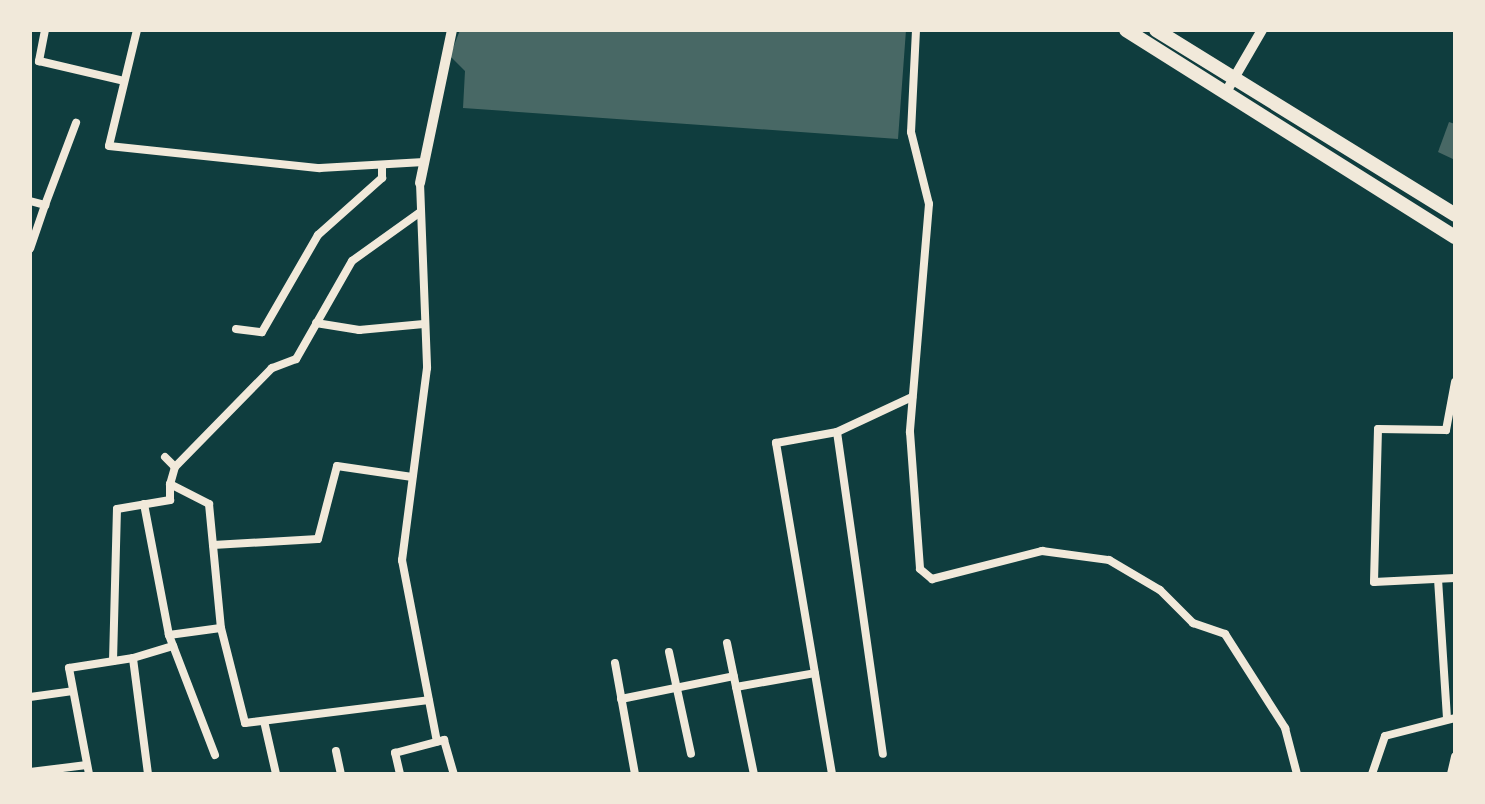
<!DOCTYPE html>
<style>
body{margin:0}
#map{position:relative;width:1485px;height:804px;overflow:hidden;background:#0f3d3e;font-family:"PT Sans",sans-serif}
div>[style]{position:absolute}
.building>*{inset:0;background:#486865}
.minor>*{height:8px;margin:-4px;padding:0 4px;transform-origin:4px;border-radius:4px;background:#f1e9da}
.tertiary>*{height:10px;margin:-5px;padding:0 5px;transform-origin:5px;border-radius:5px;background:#f1e9da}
.trunk>*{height:14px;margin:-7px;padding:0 7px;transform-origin:7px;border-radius:7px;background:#f1e9da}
span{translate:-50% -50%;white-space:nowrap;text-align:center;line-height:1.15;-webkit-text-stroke:8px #f1e9da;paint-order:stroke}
.frame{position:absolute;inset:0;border:32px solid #f1e9da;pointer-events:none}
</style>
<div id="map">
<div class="building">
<i style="clip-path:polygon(460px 30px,906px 30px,898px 139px,463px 108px,465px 71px,450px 56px)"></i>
<i style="clip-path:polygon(1449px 122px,1455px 124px,1455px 160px,1438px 152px)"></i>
</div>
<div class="minor">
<i style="left:45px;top:30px;width:32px;rotate:101deg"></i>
<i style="left:39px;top:61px;width:87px;rotate:13.2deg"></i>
<i style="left:137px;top:30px;width:119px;rotate:103.6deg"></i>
<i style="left:109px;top:146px;width:212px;rotate:6deg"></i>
<i style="left:320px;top:168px;width:104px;rotate:-3.3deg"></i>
<i style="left:916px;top:30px;width:102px;rotate:92.8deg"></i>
<i style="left:911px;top:132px;width:74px;rotate:76deg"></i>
<i style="left:929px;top:204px;width:229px;rotate:94.8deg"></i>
<i style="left:910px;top:432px;width:137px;rotate:85.8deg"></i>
<i style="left:920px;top:569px;width:16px;rotate:40deg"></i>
<i style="left:932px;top:579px;width:114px;rotate:-14.3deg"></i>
<i style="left:1042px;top:551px;width:68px;rotate:7.7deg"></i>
<i style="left:1109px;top:560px;width:59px;rotate:30.5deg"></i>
<i style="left:1160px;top:590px;width:47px;rotate:45deg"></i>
<i style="left:1193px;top:623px;width:34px;rotate:19deg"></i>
<i style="left:1225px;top:634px;width:112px;rotate:57.4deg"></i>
<i style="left:1285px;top:728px;width:48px;rotate:75.4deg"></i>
<i style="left:420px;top:183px;width:185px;rotate:87.8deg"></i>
<i style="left:427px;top:368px;width:194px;rotate:97.4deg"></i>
<i style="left:402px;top:560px;width:185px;rotate:79.1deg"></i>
<i style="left:30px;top:201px;width:16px;rotate:15deg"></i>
<i style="left:45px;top:205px;width:46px;rotate:108.8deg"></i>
<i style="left:45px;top:205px;width:88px;rotate:-69.3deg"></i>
<i style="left:419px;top:213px;width:82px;rotate:144.4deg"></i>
<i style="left:352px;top:261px;width:113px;rotate:119.7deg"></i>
<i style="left:296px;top:359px;width:26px;rotate:159deg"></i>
<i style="left:272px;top:368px;width:139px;rotate:134.4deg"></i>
<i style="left:175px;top:467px;width:18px;rotate:106deg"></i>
<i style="left:170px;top:484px;width:44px;rotate:27.1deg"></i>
<i style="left:209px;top:504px;width:125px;rotate:84.5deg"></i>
<i style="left:221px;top:628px;width:98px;rotate:75.8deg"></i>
<i style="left:245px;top:723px;width:185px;rotate:-7.1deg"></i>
<i style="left:316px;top:323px;width:44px;rotate:9.2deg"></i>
<i style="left:359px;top:330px;width:65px;rotate:-5.3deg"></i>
<i style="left:236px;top:329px;width:26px;rotate:7deg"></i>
<i style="left:262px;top:332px;width:112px;rotate:-60deg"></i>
<i style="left:318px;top:235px;width:86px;rotate:-41.7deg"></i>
<i style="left:382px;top:178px;width:10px;rotate:-90deg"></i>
<i style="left:1455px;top:382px;width:49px;rotate:100.6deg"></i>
<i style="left:1446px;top:430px;width:68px;rotate:-179.2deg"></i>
<i style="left:1378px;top:429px;width:153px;rotate:91.5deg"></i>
<i style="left:1374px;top:582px;width:81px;rotate:-2.8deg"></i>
<i style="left:837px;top:432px;width:83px;rotate:-25deg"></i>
<i style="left:165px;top:457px;width:14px;rotate:45deg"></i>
<i style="left:144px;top:504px;width:133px;rotate:79.2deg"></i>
<i style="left:213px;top:545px;width:105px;rotate:-3.3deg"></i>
<i style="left:318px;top:539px;width:75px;rotate:-75.4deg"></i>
<i style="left:337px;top:466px;width:76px;rotate:8.3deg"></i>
<i style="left:1438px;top:579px;width:139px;rotate:86.3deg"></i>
<i style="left:727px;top:643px;width:134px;rotate:78.4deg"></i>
<i style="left:669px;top:652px;width:104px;rotate:77.8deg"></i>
<i style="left:113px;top:661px;width:152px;rotate:-88.5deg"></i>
<i style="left:117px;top:509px;width:54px;rotate:-9.6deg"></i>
<i style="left:170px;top:500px;width:16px;rotate:-90deg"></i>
<i style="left:615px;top:663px;width:113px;rotate:79.8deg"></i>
<i style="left:736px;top:687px;width:80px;rotate:-10deg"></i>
<i style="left:30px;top:697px;width:43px;rotate:-7.9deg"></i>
<i style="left:621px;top:699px;width:115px;rotate:-11.5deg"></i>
<i style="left:264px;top:721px;width:54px;rotate:77.2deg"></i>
<i style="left:336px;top:751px;width:24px;rotate:78deg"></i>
<i style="left:215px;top:755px;width:129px;rotate:-111deg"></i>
<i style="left:169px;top:635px;width:52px;rotate:-7.7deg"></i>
<i style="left:30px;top:772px;width:57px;rotate:-7deg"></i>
<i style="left:89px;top:774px;width:108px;rotate:-100.7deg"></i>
<i style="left:69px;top:668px;width:65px;rotate:-8.9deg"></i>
<i style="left:148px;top:774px;width:117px;rotate:-97.4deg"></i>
<i style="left:133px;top:658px;width:42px;rotate:-16.7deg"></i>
<i style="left:400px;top:774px;width:22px;rotate:-103deg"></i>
<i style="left:395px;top:753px;width:51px;rotate:-14.9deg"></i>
<i style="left:444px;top:740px;width:35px;rotate:74deg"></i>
<i style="left:832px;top:774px;width:336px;rotate:-99.6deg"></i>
<i style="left:776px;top:443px;width:62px;rotate:-10.2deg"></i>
<i style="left:837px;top:432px;width:325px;rotate:81.9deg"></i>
<i style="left:1372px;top:774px;width:40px;rotate:-71.1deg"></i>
<i style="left:1385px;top:736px;width:72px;rotate:-14.4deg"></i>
<i style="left:1451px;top:774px;width:18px;rotate:-77deg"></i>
</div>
<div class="tertiary">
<i style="left:1226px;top:92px;width:72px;rotate:-59.9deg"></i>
<i style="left:420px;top:183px;width:156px;rotate:-78.2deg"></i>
</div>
<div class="trunk">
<i style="left:1126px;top:30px;width:389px;rotate:32.2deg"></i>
<i style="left:1156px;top:30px;width:352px;rotate:31.7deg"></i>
</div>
<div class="frame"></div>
</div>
